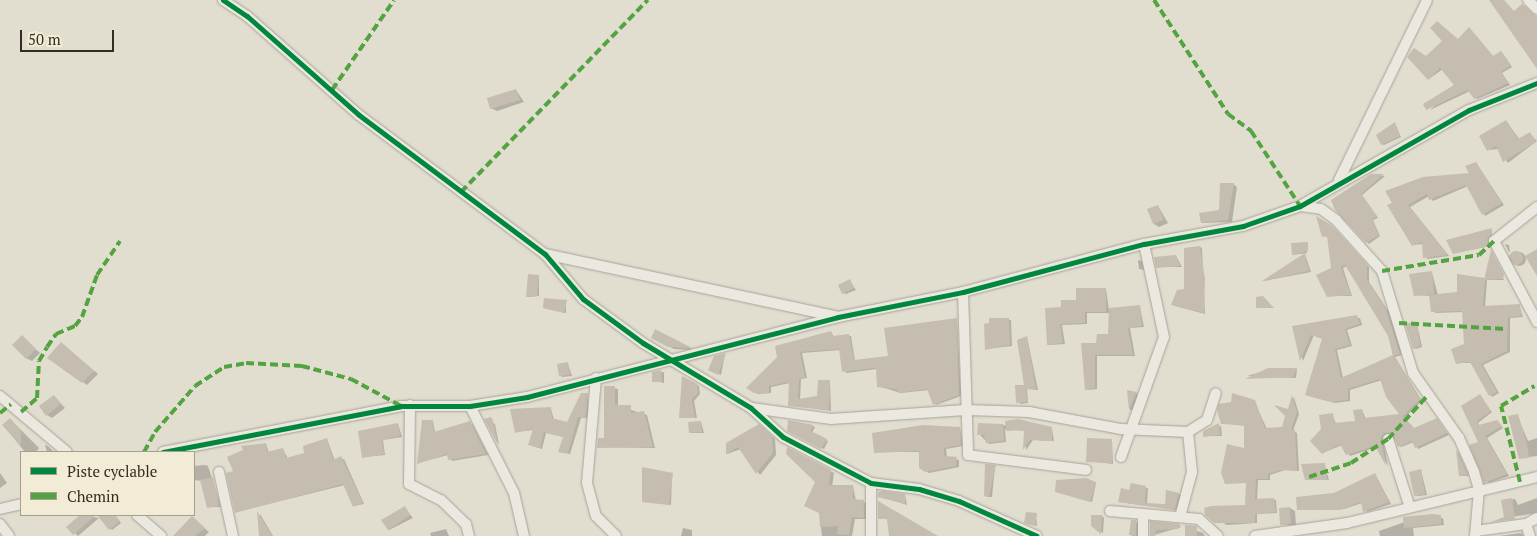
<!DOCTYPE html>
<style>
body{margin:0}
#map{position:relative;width:1537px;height:536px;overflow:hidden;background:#e1ddcf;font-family:"PT Serif",serif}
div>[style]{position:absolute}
.shadow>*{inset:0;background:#0003}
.round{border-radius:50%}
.building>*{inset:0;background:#c5bdb0}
.roads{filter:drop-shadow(0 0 1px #a7a297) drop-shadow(0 0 1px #a7a297)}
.street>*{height:10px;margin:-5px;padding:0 5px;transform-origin:5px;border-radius:5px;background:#eae8df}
.quiet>*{height:4px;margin-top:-2px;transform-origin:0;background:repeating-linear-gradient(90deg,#53a441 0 8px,transparent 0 12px)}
.cycleway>*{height:5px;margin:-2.5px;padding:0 2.5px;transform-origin:2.5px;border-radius:2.5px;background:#00873e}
span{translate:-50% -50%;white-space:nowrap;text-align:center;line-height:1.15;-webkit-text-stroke:5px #f2ebd5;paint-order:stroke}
.legend{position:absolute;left:20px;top:451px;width:175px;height:65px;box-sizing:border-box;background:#f2ebd5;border:1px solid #a69f8d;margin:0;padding:6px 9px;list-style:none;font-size:15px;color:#352c20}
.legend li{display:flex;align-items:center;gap:10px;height:25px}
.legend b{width:25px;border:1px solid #a69f8d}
.scale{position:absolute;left:20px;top:30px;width:94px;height:22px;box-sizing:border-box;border:2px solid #352c20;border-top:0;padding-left:6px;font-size:15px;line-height:18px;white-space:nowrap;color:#352c20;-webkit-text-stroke:4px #f2ebd5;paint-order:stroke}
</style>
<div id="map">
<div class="shadow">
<i style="clip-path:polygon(1470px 29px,1494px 57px,1503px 54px,1512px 67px,1502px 73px,1510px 85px,1477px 99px,1470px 91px,1430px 110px,1456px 86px,1443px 69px,1429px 79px,1426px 57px,1459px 40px)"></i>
<i style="clip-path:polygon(516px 90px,524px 102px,497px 111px,491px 108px)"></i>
<i style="clip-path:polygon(1506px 121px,1520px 140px,1530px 134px,1537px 141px,1508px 163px,1498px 149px,1488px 150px)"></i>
<i style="clip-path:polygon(1395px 124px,1401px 137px,1384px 145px,1382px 144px)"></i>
<i style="clip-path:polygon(1476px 163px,1504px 205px,1485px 216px,1468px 186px,1433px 201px,1429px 196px,1410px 207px,1449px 256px,1427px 259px,1423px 244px,1413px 245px,1389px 205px,1471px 174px)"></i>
<i style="clip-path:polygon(1371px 175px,1385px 176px,1362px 195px,1378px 218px,1373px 220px,1380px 236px,1369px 244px,1336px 210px)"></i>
<i style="clip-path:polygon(1233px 184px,1237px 187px,1232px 222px,1202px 223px,1220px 211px)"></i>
<i style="clip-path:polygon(1158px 206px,1168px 223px,1159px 227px,1154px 224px)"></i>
<i style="clip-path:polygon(1318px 218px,1334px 228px,1369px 267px,1369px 282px,1389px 312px,1402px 355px,1395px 357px,1422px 401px,1404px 418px,1415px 429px,1436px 420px,1449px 435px,1418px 449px,1414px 442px,1401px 447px,1389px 433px,1383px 440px,1388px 466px,1377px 447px,1350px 456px,1342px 445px,1323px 453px,1322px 430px,1332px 414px,1336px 424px,1356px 422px,1362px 410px,1366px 419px,1401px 415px,1382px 380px,1350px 390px,1350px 401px,1335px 403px,1309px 396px,1323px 339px,1314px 335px,1303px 361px,1293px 327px,1360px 318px,1362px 325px,1347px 330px,1352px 346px,1337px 350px,1343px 378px,1393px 356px,1389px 336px,1347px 266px,1343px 268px,1352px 296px,1328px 296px,1332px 268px,1329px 237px,1323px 236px)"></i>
<i style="clip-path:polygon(1492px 230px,1491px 246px,1454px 253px)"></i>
<i style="clip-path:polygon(1307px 243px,1307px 253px,1293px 255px)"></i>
<i style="clip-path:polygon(1505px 244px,1509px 245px,1510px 252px,1509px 252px)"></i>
<i style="clip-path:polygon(1200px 247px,1202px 248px,1205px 314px,1175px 306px,1185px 291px)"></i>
<i class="round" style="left:1512px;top:252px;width:14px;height:14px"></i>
<i style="clip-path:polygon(1492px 252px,1504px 280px,1487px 280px,1485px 307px,1519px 305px,1523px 317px,1510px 318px,1510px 352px,1483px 365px,1499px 393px,1492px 397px,1472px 363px,1457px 363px,1465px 345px,1464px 312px,1435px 313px,1431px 296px,1415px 295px,1432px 273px,1438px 295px,1458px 293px,1486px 280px)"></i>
<i style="clip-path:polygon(1305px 254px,1311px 272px,1264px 281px)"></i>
<i style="clip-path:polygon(1176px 256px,1182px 267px,1157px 267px)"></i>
<i style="clip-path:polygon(1138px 260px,1142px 261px,1144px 270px,1139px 269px)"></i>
<i style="clip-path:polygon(539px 276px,539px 296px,529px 297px,527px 296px)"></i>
<i style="clip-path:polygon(850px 281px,856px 290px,846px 294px,843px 293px)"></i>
<i style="clip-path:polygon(1106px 289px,1109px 310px,1140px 307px,1144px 327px,1130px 328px,1135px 356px,1097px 356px,1097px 389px,1088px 390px,1097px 344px,1109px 335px,1110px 313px,1087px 313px,1087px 324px,1062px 325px,1065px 344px,1048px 345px,1063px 308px)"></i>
<i style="clip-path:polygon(566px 301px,566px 313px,545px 308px)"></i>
<i style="clip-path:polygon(991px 319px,1011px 320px,1012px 346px,986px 349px)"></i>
<i style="clip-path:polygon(957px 320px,961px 396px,936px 405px,929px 390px,901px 393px,878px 386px,877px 369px,846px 373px,840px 350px,802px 353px,807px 378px,801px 379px,800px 400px,819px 397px,830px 382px,831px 411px,789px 405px,790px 383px,771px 387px,771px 393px,758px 394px,748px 388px,779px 357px,831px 332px,834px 337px,851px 336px,855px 361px,890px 357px)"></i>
<i style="clip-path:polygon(1417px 324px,1422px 347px,1416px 349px,1414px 348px)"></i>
<i style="clip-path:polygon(656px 331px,693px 350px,674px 349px,652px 337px)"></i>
<i style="clip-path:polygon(22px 337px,40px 353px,32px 361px,26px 358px)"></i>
<i style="clip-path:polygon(1027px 337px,1038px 390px,1027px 389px,1028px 403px,1020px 404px,1025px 386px)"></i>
<i style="clip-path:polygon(61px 343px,98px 374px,87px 385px,83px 382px)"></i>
<i style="clip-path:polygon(725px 354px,721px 375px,709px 369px)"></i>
<i style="clip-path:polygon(568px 364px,572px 376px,562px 377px,560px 375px)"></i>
<i style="clip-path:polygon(1297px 369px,1296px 378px,1247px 376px,1268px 370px)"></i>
<i style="clip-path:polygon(664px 372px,664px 383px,654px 381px,653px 373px)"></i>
<i style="clip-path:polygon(684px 378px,699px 386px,700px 394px,694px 401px,697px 418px,681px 418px)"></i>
<i style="clip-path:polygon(605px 387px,618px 389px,618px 406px,647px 415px,655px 448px,598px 447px,605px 439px)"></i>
<i style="clip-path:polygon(1129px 392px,1139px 394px,1132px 410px,1130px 410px)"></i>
<i style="clip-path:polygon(588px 394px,588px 418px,581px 418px,570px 454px,559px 452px,564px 437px,546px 433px,542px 449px,532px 446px,534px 430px,516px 432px,551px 409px,554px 420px,568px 424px)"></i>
<i style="clip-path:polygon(54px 396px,65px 408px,52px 418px,47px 415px)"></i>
<i style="clip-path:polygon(1480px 396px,1492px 412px,1478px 423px,1480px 426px,1497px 421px,1503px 428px,1487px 438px,1509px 476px,1488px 483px,1479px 443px,1462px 407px)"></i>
<i style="clip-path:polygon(1294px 397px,1299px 414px,1293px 431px,1297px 433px,1299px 471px,1285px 470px,1270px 475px,1270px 480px,1258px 480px,1257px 500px,1276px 500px,1277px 513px,1257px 514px,1257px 523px,1227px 525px,1206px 514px,1246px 506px,1247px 483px,1226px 483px,1246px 449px,1246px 426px,1222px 423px,1254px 401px,1267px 429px,1283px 429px)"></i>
<i style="clip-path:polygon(1517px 415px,1528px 441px,1537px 438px,1537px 456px,1521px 458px)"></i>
<i style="clip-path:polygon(12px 421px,39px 448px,36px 452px,25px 452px,4px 426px)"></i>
<i style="clip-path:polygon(433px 421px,435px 432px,472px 424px,488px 455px,452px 461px,448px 455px,418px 463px)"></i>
<i style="clip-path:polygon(486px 421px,495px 424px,499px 445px)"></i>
<i style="clip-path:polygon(701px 422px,704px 433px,690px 433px)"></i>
<i style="clip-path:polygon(398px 424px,402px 437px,383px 440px,385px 455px,364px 457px)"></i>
<i style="clip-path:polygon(808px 424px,815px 427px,812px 433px,828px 441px,824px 449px,788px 431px)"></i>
<i style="clip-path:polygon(1002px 425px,1052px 429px,1054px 441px,1033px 440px,1026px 450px,1026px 431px,1005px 429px,1006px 442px,989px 444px,979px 434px)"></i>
<i style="clip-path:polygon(1221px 426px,1222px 436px,1205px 436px,1204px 432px)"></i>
<i style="clip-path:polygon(763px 428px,775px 439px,776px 455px,760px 475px,741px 449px,727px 454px,727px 444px)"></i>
<i style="clip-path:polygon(960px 428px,963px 446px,946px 449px,947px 458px,959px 460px,959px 467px,929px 473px,920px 467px,921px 452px,875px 452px)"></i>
<i style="clip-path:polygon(327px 439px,335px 461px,344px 459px,364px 504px,354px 506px,345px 485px,236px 512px,234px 472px,266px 444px,269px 453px,283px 449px,288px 459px,306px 454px)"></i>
<i style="clip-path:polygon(1112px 440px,1113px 464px,1087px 461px)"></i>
<i style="clip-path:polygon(45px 445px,48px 446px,54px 452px,47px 452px)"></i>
<i style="clip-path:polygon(788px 449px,834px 473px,832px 487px,853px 486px,856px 501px,867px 503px,867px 519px,855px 519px,852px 536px,822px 536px,816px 482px)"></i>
<i style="clip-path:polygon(1458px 451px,1469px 476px,1460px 476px)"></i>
<i style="clip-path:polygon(1324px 464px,1329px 480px,1306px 479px)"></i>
<i style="clip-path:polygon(205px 465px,208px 466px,221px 507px,208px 507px,202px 481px,194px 480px,194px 466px)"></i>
<i style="clip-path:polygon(995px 467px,992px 497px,988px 497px,985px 496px)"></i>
<i style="clip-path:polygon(1421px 470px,1427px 495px,1418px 496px,1415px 495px)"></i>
<i style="clip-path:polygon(0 473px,7px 483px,0 488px)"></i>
<i style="clip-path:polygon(672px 474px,671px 505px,643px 501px)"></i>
<i style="clip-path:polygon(1375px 474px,1391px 504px,1367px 512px,1362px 503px,1344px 509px,1298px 510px)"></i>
<i style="clip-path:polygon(1096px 483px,1092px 502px,1059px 492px)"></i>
<i style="clip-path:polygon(1148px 488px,1147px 504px,1167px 505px,1167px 491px,1181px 495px,1177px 510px,1119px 502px,1130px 491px)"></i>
<i style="clip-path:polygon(905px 495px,907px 505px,882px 497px)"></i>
<i style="clip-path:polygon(1537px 498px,1537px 513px,1497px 519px,1505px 518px,1502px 501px,1515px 499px,1518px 505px)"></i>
<i style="clip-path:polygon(405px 508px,413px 518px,389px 530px,383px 520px)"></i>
<i style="clip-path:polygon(1290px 508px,1295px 511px,1296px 526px,1281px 524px)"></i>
<i style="clip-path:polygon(260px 514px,273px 536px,259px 536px)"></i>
<i style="clip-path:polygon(1036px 514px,1037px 526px,1028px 523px)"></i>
<i style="clip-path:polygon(82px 515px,99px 518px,78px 536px,68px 527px)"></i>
<i style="clip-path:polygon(115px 515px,121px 523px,112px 530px,103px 521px)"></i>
<i style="clip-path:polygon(1102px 516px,1104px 518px,1103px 533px,1092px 526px)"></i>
<i style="clip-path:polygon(192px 518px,209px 532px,205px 536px,182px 536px)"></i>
<i style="clip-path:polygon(1443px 518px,1444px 525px,1413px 528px,1414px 536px,1380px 536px,1379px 531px,1405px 522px)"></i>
<i style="clip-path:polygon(1132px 521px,1138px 523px,1139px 536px,1132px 536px)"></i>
<i style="clip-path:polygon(1151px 523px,1179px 525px,1181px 527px,1151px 536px)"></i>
<i style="clip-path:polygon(1187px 527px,1203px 533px,1205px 536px,1187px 536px)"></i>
<i style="clip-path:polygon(683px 528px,692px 530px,692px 536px,681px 536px)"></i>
<i style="clip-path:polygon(446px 529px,449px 536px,431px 536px,430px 533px)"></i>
<i style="clip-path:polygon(1521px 533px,1524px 536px,1499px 536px)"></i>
</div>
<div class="building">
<i style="clip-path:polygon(1489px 0,1504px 0,1514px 11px,1522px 4px,1537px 17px,1537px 69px)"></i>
<i style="clip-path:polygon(1437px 21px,1458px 39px,1469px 27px,1493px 56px,1501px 51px,1511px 65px,1501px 72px,1508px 83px,1474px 99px,1468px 90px,1426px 110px,1423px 104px,1454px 85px,1440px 68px,1428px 80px,1407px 57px,1414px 48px,1426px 56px,1442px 41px,1430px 28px)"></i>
<i style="clip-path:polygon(516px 89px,520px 100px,490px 109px,487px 98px)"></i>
<i style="clip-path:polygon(1506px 120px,1518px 139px,1530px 132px,1536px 142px,1503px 162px,1496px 146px,1487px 151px,1479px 136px)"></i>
<i style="clip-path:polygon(1395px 122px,1400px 136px,1381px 145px,1376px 135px)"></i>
<i style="clip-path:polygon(1476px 162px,1502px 203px,1482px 215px,1466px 185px,1429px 200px,1427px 194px,1408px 205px,1448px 255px,1423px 258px,1422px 242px,1412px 246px,1387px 205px,1392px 203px,1385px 191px,1423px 177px,1469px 173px,1465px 166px)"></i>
<i style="clip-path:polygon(1371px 174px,1384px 174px,1361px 194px,1377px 216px,1372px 219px,1379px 235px,1366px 243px,1335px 210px,1331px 200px)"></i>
<i style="clip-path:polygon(1220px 183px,1234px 183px,1228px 220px,1201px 223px,1199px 213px,1219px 210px)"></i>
<i style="clip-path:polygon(1158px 205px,1164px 220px,1153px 224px,1147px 209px)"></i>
<i style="clip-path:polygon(1316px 216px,1331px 225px,1367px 264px,1367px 280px,1386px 309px,1400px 354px,1394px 356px,1420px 399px,1403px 416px,1414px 428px,1437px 418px,1447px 433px,1415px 448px,1412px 441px,1398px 447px,1393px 434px,1385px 433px,1381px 438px,1386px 466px,1375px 446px,1346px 455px,1340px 444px,1322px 454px,1310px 441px,1321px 429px,1319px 415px,1333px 413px,1334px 423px,1355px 421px,1353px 410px,1362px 409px,1364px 418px,1399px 414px,1386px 397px,1380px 379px,1348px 389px,1348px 400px,1331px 402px,1305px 395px,1322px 339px,1311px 335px,1300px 361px,1292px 326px,1357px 315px,1360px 324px,1345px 329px,1350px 345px,1335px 349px,1341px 378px,1393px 355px,1388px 336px,1345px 265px,1341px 267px,1351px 295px,1327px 297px,1316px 275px,1331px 268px,1327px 236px,1322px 237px)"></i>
<i style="clip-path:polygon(1492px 228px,1489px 246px,1453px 254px,1446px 240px)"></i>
<i style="clip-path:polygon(1308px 242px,1308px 251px,1292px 255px,1291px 243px)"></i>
<i style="clip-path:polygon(1200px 246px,1205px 279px,1204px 313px,1171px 305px,1177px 290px,1184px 289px,1184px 248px)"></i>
<i style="clip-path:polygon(1537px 249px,1537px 276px,1525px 256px)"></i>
<i style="clip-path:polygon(1491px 250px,1504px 274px,1503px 279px,1484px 280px)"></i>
<i class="round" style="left:1509px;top:251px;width:14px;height:14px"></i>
<i style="clip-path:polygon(1305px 253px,1309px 271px,1263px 281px,1262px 281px)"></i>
<i style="clip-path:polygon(1176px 255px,1180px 266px,1156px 268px,1154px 257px)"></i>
<i style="clip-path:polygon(1432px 271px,1434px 294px,1414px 296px,1409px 274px)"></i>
<i style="clip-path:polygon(528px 274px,539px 275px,537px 296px,526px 297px)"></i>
<i style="clip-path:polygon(1457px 274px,1485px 278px,1483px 306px,1520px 304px,1521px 316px,1508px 317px,1507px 351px,1481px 364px,1497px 392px,1489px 396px,1470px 362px,1456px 364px,1451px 349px,1464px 344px,1462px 311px,1431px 312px,1429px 295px,1457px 292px)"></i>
<i style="clip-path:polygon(850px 279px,854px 288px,842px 294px,838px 285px)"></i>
<i style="clip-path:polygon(1076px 288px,1106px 288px,1106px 312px,1085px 312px,1085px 323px,1060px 324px,1063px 343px,1047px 345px,1045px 308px,1061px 307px,1061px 300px,1076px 300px)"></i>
<i style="clip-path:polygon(1263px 296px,1274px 308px,1256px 308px,1256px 297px)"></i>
<i style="clip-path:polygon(544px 298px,567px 300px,564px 313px,543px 308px)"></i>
<i style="clip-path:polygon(1140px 305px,1142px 326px,1128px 328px,1133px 355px,1095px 355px,1095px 388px,1085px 390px,1081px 343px,1096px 343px,1097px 334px,1108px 334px,1109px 308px)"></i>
<i style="clip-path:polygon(957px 318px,959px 395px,933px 405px,927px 389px,898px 393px,897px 389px,877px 387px,876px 368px,842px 372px,839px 349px,800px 352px,805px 377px,799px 379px,798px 399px,817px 396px,818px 380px,830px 380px,829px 410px,788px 406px,789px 382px,769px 386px,769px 393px,754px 393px,746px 388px,777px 357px,775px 346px,831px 331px,833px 336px,849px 334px,854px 360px,888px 356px,884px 328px)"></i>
<i style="clip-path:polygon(989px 318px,1009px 318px,1010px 345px,985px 350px,984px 324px,989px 323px)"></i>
<i style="clip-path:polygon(1405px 323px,1417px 323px,1420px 346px,1413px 349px)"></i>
<i style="clip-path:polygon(655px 329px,692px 348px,668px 347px,651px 338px)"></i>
<i style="clip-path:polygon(22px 335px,36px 349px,26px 359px,12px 345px)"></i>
<i style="clip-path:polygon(1027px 336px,1036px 389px,1026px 389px,1027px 402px,1016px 403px,1015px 385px,1024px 385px,1017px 340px)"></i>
<i style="clip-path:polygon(61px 342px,94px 371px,82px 383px,47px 358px)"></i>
<i style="clip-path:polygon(726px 353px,718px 375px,708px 370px,714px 356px)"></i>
<i style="clip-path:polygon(568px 362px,570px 375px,559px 376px,557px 364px)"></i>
<i style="clip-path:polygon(1268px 368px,1297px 368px,1293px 377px,1245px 379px)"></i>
<i style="clip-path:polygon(661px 370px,662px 382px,652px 382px,652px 372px)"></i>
<i style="clip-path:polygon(682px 376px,697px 384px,698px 393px,692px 399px,695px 418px,679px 418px)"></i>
<i style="clip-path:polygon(604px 386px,615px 386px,615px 405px,631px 405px,631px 413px,644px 411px,653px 447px,597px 448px,598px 438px,604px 438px)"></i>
<i style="clip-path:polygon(1127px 390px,1137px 392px,1129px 410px)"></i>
<i style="clip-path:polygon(581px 393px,588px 393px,586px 418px,578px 417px,568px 453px,558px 452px,563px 437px,544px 432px,540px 448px,528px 445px,533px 429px,515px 433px,510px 409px,551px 407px,552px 418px,567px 422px)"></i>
<i style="clip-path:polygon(1232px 393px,1255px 400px,1265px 428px,1282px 427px,1285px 416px,1274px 405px,1288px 409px,1292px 395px,1297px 412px,1291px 430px,1295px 430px,1297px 471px,1282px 470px,1268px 474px,1268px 479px,1256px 479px,1255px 499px,1274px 498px,1276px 512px,1255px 514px,1255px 523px,1214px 523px,1205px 515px,1204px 508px,1211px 506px,1245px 505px,1246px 483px,1225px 484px,1221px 473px,1227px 444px,1244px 448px,1244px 425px,1221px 424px,1217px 410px,1219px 404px,1231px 402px)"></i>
<i style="clip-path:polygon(1480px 394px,1491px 411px,1477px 421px,1479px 425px,1497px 420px,1502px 426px,1485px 436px,1507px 474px,1484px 483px,1469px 445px,1478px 442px,1461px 406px)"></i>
<i style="clip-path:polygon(54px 395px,61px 404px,46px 416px,39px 406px)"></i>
<i style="clip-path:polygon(1518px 414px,1527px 444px,1529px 458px,1519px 459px,1508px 416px)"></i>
<i style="clip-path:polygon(491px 417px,493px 421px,498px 445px,484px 419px)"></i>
<i style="clip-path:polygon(10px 418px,21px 431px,21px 446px,2px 425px)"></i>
<i style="clip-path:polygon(1018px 419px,1052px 427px,1052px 441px,1030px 440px,1023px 450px,1024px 430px,1006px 431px,1005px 421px)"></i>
<i style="clip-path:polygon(422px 420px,433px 420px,434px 432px,470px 421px,486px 454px,448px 460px,447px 454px,417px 464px)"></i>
<i style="clip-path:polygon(788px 420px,813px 425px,811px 431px,827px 439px,821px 449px,787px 431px)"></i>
<i style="clip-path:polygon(701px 421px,702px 432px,689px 433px,688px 422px)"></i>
<i style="clip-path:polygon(398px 423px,400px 436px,382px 440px,384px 454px,362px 458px,358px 431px)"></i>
<i style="clip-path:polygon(978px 423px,1003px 424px,1004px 441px,986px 443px,984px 435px,977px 435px)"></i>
<i style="clip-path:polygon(1219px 423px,1220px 435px,1203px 437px,1203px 431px)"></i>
<i style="clip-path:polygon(759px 424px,772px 436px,773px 453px,756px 474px,738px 447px,726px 454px,726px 443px)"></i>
<i style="clip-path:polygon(923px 425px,960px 427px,961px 445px,944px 448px,944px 456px,957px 457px,956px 466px,925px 472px,919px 468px,919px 451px,874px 453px,872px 433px)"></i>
<i style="clip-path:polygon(327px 438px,333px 460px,341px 456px,363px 503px,353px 507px,343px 484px,235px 513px,226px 473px,233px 471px,227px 457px,243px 450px,241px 446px,266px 443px,267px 452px,283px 448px,286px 458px,304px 453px,303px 446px)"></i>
<i style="clip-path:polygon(1087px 438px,1112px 439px,1112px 463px,1086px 462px)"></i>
<i style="clip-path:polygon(787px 447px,831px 470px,829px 485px,853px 485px,853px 499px,864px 500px,864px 518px,852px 517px,849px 535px,837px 534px,838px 526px,820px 527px,819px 513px,804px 506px,815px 482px,786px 454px)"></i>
<i style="clip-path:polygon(1456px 449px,1468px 475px,1459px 476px)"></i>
<i style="clip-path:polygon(1325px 463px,1327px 480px,1305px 480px,1301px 464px)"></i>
<i style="clip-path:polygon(985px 464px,996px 465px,989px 497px,984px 496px)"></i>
<i style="clip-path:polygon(642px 467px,673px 473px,669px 505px,642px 502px)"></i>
<i style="clip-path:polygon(1421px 469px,1425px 494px,1414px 496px,1409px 472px)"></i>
<i style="clip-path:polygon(1375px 473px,1389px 502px,1363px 512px,1361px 502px,1340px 510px,1297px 510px,1296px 497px,1334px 493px)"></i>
<i style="clip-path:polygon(213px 477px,219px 506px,207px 508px,200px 480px)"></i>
<i style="clip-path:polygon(1086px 478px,1096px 482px,1090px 502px,1055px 492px,1056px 480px)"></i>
<i style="clip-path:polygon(1131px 483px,1146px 486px,1145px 503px,1165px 504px,1166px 490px,1179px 493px,1175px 510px,1118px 502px,1121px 488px,1129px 490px)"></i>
<i style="clip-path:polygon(883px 491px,905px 494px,905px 504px,878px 497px,878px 492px)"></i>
<i style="clip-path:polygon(1512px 498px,1515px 519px,1491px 522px,1504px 517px,1501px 500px)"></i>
<i style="clip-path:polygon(878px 501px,938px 536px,889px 536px,887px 519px,878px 519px)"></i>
<i style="clip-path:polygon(405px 506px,410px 515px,388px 530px,381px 520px)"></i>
<i style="clip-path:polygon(1290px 507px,1291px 524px,1280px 525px,1279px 508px)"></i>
<i style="clip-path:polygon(257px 511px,272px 536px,259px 536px)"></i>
<i style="clip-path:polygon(1026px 512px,1037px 513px,1035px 526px,1024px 523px)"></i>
<i style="clip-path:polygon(1433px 514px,1441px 515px,1441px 524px,1404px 528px,1403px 517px)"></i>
<i style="clip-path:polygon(80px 515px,96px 515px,73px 535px,66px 527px)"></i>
<i style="clip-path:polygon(97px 515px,115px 515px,120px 521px,109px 530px)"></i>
<i style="clip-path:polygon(1091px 515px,1102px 515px,1101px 534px,1091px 526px)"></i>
<i style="clip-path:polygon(192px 516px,205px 528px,195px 536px,173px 536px)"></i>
<i style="clip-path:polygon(1131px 520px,1136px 520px,1136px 536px,1129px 535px)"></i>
<i style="clip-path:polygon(1150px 521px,1180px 524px,1178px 529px,1156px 530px,1155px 536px,1150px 536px)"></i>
<i style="clip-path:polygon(1185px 525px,1197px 526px,1197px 536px,1185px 536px)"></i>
</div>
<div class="roads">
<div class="street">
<i style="left:223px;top:0;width:29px;rotate:34deg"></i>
<i style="left:247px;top:16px;width:149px;rotate:41.5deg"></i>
<i style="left:359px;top:115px;width:232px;rotate:36.8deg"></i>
<i style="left:545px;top:254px;width:59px;rotate:49.8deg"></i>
<i style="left:583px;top:299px;width:74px;rotate:36.3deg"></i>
<i style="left:643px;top:343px;width:126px;rotate:31deg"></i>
<i style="left:751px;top:408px;width:43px;rotate:42.2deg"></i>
<i style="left:783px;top:437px;width:99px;rotate:27.6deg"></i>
<i style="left:871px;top:483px;width:48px;rotate:7.1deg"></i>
<i style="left:919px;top:489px;width:42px;rotate:16.7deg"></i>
<i style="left:959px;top:501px;width:85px;rotate:24.2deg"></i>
<i style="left:1528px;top:0;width:13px;rotate:45deg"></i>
<i style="left:1339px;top:180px;width:200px;rotate:-63.9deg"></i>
<i style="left:1300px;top:206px;width:21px;rotate:8deg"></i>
<i style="left:1321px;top:209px;width:19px;rotate:36deg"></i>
<i style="left:1336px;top:220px;width:69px;rotate:48deg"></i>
<i style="left:1382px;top:271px;width:107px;rotate:73.1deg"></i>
<i style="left:1413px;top:373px;width:80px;rotate:54.7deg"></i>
<i style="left:1459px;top:438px;width:37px;rotate:66deg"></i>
<i style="left:1474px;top:472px;width:19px;rotate:74deg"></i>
<i style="left:1479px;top:490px;width:46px;rotate:95deg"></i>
<i style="left:1537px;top:207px;width:55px;rotate:141.7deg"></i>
<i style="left:1494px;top:241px;width:92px;rotate:62deg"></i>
<i style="left:545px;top:254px;width:297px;rotate:12.1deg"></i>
<i style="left:963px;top:292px;width:163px;rotate:88.2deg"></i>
<i style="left:968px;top:455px;width:119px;rotate:7.2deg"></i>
<i style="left:596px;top:378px;width:105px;rotate:94.9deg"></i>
<i style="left:587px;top:483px;width:34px;rotate:75deg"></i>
<i style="left:596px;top:516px;width:28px;rotate:45deg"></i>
<i style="left:0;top:396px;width:87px;rotate:39.9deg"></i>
<i style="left:410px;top:405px;width:79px;rotate:90.7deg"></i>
<i style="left:409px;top:484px;width:36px;rotate:27deg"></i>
<i style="left:441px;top:500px;width:35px;rotate:44deg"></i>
<i style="left:466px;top:524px;width:12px;rotate:76deg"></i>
<i style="left:470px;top:406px;width:97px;rotate:63.2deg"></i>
<i style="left:514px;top:493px;width:44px;rotate:76.9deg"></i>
<i style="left:752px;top:408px;width:80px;rotate:7.9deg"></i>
<i style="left:831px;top:419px;width:135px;rotate:-3.8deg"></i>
<i style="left:966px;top:410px;width:63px;rotate:1.8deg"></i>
<i style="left:1029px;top:412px;width:94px;rotate:10.5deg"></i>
<i style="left:1121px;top:429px;width:67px;rotate:2.6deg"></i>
<i style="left:1188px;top:432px;width:22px;rotate:-32deg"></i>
<i style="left:1207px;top:420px;width:28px;rotate:-72deg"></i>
<i style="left:1388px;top:439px;width:69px;rotate:72.3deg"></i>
<i style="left:163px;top:452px;width:242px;rotate:-10.9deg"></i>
<i style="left:401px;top:406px;width:69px"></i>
<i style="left:470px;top:406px;width:58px;rotate:-9deg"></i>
<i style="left:527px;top:397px;width:321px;rotate:-14.4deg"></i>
<i style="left:838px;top:317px;width:127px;rotate:-11.3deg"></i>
<i style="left:963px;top:292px;width:187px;rotate:-14.9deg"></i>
<i style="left:1144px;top:244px;width:101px;rotate:-10.3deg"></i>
<i style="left:1243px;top:226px;width:60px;rotate:-19.3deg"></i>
<i style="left:1300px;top:206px;width:194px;rotate:-29.6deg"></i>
<i style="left:1469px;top:110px;width:73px;rotate:-21.7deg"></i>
<i style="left:1121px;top:457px;width:127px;rotate:-70.3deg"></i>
<i style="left:1164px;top:337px;width:95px;rotate:-102.1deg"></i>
<i style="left:219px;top:472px;width:66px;rotate:77.7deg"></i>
<i style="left:871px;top:483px;width:53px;rotate:90deg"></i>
<i style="left:0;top:509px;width:22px;rotate:-13deg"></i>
<i style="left:1110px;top:511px;width:89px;rotate:5.1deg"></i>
<i style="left:1199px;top:519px;width:25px;rotate:42deg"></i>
<i style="left:137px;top:515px;width:32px;rotate:41deg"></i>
<i style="left:1180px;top:517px;width:47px;rotate:-75.1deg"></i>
<i style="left:1192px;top:472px;width:40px;rotate:-95.7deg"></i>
<i style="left:0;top:524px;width:15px;rotate:53deg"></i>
<i style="left:1526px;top:524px;width:13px;rotate:72deg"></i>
<i style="left:1476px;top:531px;width:50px;rotate:-8deg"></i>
<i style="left:1526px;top:524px;width:13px;rotate:-29deg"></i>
<i style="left:1143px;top:536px;width:21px;rotate:-90deg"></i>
<i style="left:1255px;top:536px;width:93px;rotate:-8deg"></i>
<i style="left:1347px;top:523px;width:195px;rotate:-13.6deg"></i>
</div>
</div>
<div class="quiet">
<i style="left:1154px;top:0;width:136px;rotate:57deg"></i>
<i style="left:1228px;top:114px;width:29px;rotate:36deg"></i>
<i style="left:1251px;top:131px;width:90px;rotate:56.8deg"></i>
<i style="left:332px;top:90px;width:109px;rotate:-55.4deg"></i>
<i style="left:461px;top:192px;width:268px;rotate:-45.8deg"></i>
<i style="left:1382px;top:271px;width:98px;rotate:-9.4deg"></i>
<i style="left:1479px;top:255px;width:21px;rotate:-43deg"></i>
<i style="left:1399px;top:323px;width:107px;rotate:3.2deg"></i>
<i style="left:21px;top:412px;width:21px;rotate:-41deg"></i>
<i style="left:37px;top:398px;width:37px;rotate:-87deg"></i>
<i style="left:39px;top:361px;width:16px;rotate:-60deg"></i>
<i style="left:47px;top:347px;width:16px;rotate:-55deg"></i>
<i style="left:56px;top:334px;width:21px;rotate:-23deg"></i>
<i style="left:75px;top:326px;width:11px;rotate:-52deg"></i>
<i style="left:82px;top:317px;width:45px;rotate:-70.3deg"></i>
<i style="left:97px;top:275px;width:41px;rotate:-55.9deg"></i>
<i style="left:0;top:413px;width:14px;rotate:-39deg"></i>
<i style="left:144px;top:452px;width:23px;rotate:-61deg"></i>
<i style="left:155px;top:432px;width:61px;rotate:-49deg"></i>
<i style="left:195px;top:386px;width:35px;rotate:-33deg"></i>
<i style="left:224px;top:367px;width:22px;rotate:-10deg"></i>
<i style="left:246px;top:363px;width:56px;rotate:3.1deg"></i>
<i style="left:302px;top:366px;width:51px;rotate:14.9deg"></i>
<i style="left:351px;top:379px;width:57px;rotate:28.4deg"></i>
<i style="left:1309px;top:477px;width:44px;rotate:-18.4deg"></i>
<i style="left:1351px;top:463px;width:44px;rotate:-33deg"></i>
<i style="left:1388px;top:439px;width:59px;rotate:-47.7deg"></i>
<i style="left:1520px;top:482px;width:78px;rotate:-104deg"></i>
<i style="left:1501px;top:406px;width:39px;rotate:-31deg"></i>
</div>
<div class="cycleway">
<i style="left:223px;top:0;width:29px;rotate:34deg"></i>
<i style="left:247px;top:16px;width:149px;rotate:41.5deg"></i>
<i style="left:359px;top:115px;width:232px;rotate:36.8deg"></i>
<i style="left:545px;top:254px;width:59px;rotate:49.8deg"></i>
<i style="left:583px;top:299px;width:74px;rotate:36.3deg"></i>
<i style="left:643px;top:343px;width:126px;rotate:31deg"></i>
<i style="left:751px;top:408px;width:43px;rotate:42.2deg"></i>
<i style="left:783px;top:437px;width:99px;rotate:27.6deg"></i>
<i style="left:871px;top:483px;width:48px;rotate:7.1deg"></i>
<i style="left:919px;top:489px;width:42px;rotate:16.7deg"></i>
<i style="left:959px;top:501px;width:85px;rotate:24.2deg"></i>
<i style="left:163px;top:452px;width:242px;rotate:-10.9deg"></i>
<i style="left:401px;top:406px;width:69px"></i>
<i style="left:470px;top:406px;width:58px;rotate:-9deg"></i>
<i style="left:527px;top:397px;width:321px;rotate:-14.4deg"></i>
<i style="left:838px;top:317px;width:127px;rotate:-11.3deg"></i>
<i style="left:963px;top:292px;width:187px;rotate:-14.9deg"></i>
<i style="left:1144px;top:244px;width:101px;rotate:-10.3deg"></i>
<i style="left:1243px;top:226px;width:60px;rotate:-19.3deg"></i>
<i style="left:1300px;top:206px;width:194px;rotate:-29.6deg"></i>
<i style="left:1469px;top:110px;width:73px;rotate:-21.7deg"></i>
</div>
<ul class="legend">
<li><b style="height:6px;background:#00873e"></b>Piste cyclable</li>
<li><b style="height:6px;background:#53a441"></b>Chemin</li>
</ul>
<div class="scale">50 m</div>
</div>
